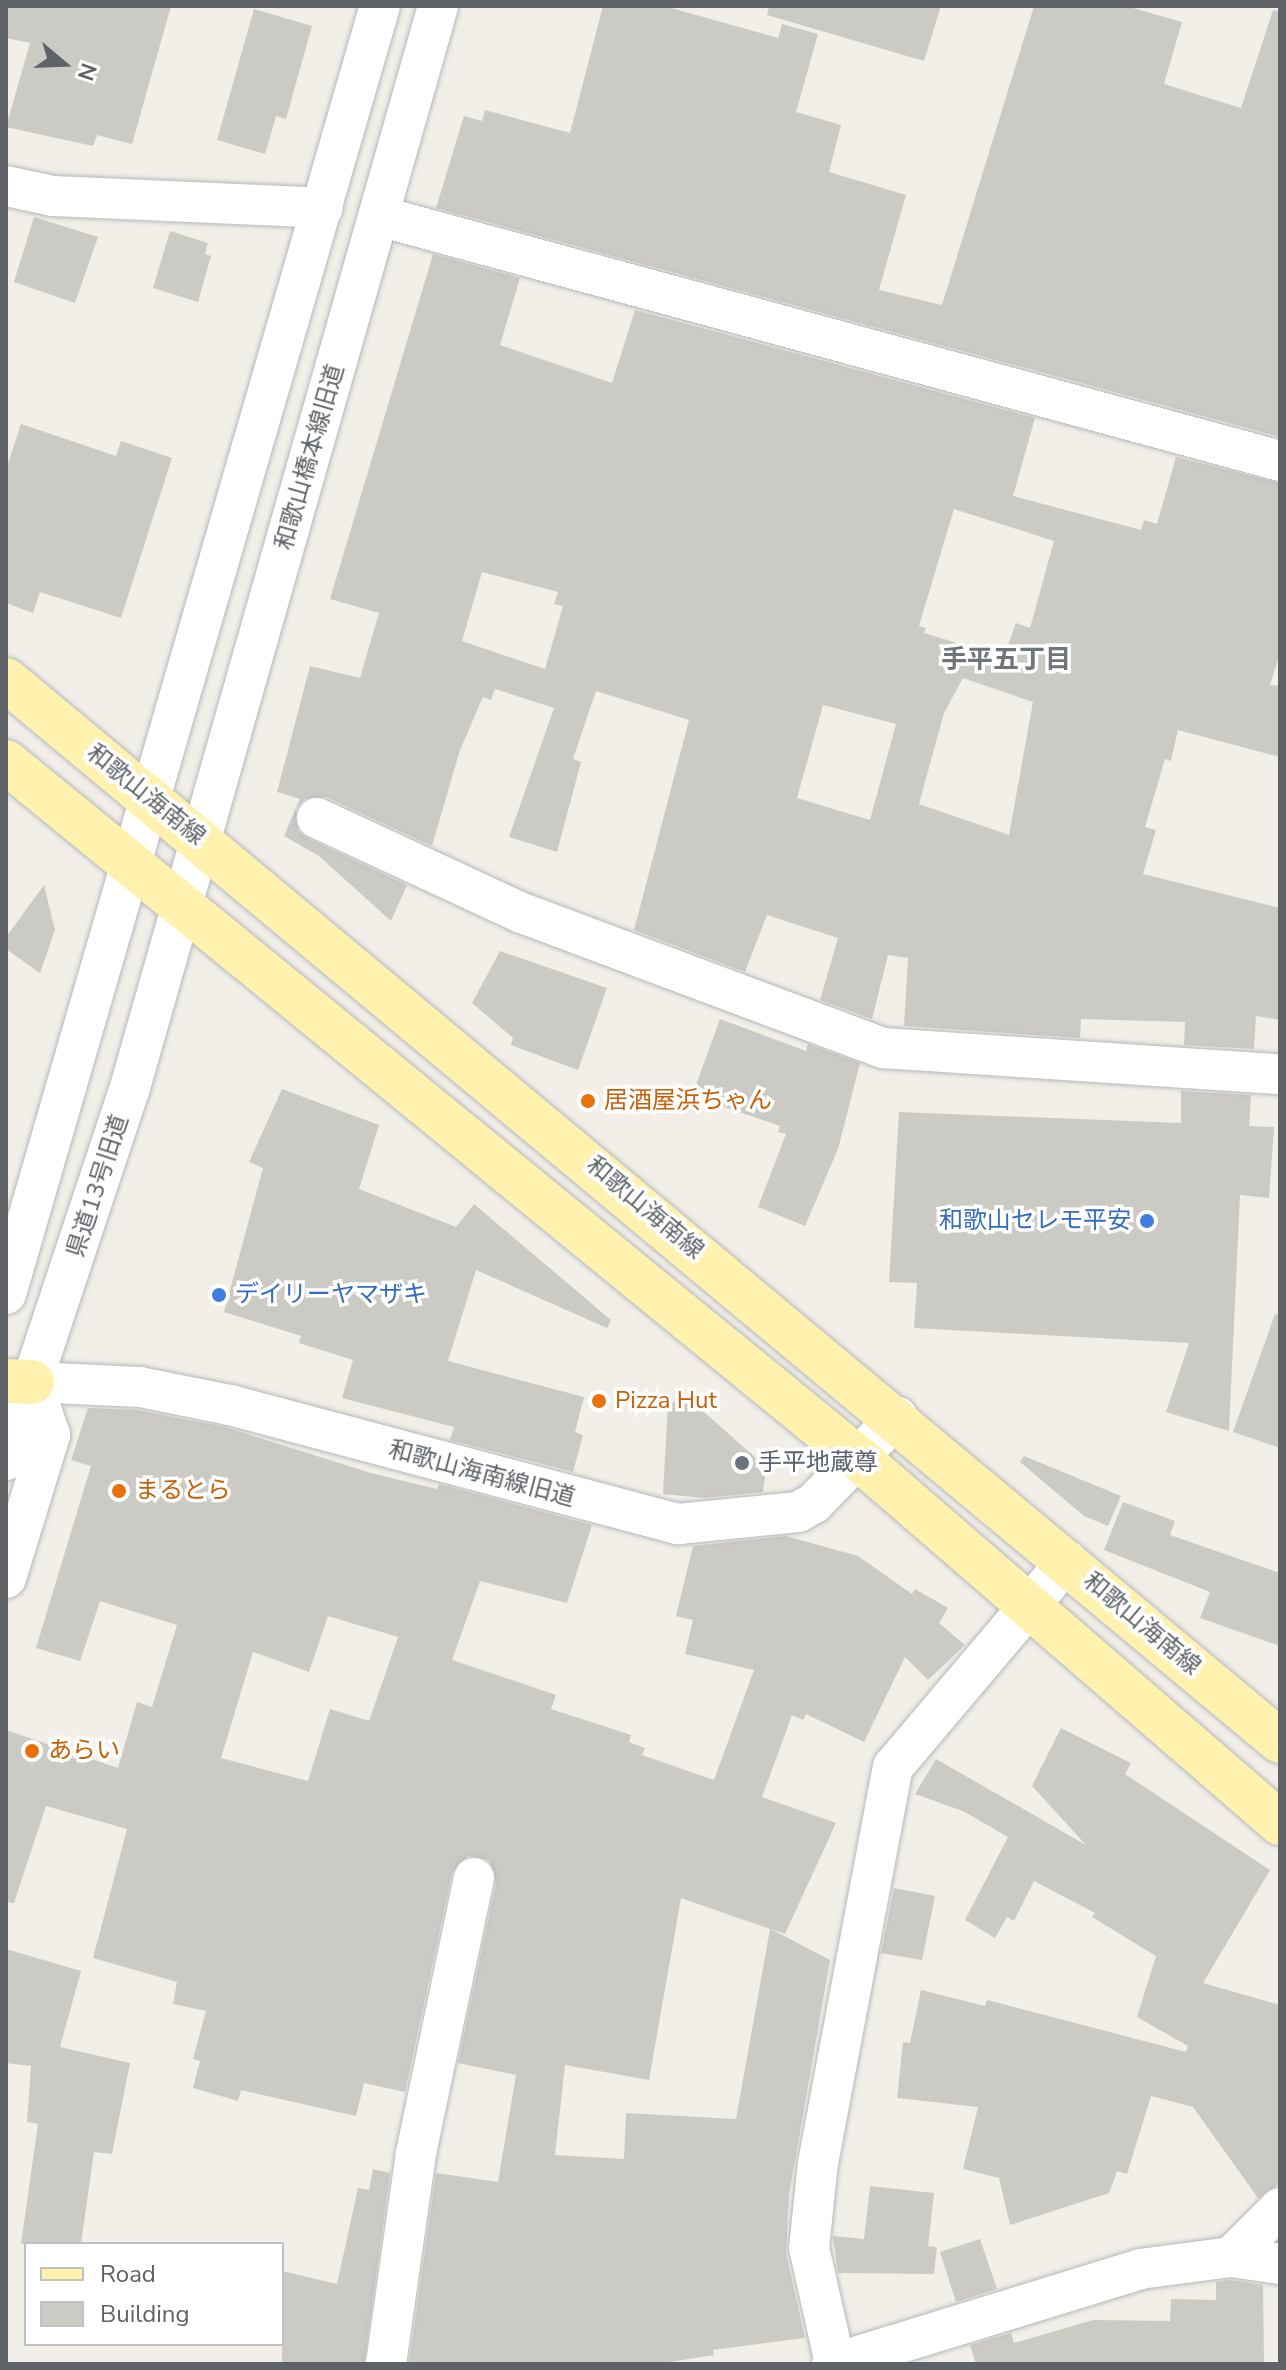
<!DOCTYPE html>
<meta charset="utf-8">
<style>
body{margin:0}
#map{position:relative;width:1286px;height:2370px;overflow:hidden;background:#f1efe8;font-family:"Nunito Sans","Noto Sans JP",sans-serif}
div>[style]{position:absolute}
.building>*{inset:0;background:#cccac5}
.roads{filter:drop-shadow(0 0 2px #b5b8bc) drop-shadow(0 0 2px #b5b8bc)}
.minor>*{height:40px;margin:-20px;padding:0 20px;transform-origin:20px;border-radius:20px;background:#fff}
.major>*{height:44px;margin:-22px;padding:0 22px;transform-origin:22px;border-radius:22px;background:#fff2af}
.dots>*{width:22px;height:22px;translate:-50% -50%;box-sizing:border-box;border:4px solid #fff;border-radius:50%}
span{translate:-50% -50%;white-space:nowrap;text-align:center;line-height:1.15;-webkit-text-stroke:7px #fff;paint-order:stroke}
.street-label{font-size:24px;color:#5f6368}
.food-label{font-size:24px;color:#c56008}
.left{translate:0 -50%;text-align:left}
.shop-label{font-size:24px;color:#366cbe}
.right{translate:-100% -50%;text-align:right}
.worship-label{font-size:24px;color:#5b616d}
.neighbourhood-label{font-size:26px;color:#70757a;font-weight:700}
.frame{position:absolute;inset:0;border:8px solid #5f6368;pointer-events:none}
.legend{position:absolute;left:24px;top:2242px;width:260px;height:104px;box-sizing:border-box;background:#fff;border:2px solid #bfc1c3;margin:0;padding:10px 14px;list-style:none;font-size:24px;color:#5f6368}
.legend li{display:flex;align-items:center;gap:16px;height:40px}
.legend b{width:40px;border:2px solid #bfc1c3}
.north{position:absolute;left:24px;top:24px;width:80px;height:80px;-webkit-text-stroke:6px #fff;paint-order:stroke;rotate:109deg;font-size:22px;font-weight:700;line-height:32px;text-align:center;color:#5f6368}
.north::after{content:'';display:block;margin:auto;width:28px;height:36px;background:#5f6368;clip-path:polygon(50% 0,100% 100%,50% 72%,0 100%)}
</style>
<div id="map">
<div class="building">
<i style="clip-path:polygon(6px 6px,171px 6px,132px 144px,97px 135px,93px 146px,6px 127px,30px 43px,6px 38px)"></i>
<i style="clip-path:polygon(603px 6px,664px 6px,778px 38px,782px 24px,818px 34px,796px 112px,841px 125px,829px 172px,906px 195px,879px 290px,942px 305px,1034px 6px,1126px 6px,1182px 22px,1164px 84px,1241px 108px,1273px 10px,1280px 11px,1280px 437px,436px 208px,464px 116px,482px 121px,485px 110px,570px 133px)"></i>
<i style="clip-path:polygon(769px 6px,941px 6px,924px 61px,767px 15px)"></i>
<i style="clip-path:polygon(254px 9px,312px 26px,286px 119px,276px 116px,265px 154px,217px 140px)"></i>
<i style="clip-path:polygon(34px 217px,98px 237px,75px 303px,14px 282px)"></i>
<i style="clip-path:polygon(170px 231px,208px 243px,205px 254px,211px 256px,198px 302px,153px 288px)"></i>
<i style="clip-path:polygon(evenodd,433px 254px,520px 278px,500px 345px,612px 383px,635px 310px,1035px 418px,1013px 496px,1141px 530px,1144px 520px,1157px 524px,1176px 457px,1280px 483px,1280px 653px,1270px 685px,1280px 686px,1280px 757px,1178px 730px,1171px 761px,1165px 759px,1145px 827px,1156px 830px,1143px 874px,1280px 908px,1280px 1020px,1256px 1016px,1254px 1049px,1184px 1045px,1185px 1022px,1081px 1019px,1080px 1038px,904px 1026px,908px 958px,888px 955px,872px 1019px,820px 1000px,838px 938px,767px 915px,745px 972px,634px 930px,689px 720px,596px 691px,573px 759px,581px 762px,557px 852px,509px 837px,554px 708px,495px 689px,491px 700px,483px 697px,460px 750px,432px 846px,326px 797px,304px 799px,296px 809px,298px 831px,307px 838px,407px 885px,391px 921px,319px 856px,284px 836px,300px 799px,277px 792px,310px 666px,360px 678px,379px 613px,330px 599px,433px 254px,954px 509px,1054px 541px,1030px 628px,1016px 623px,1004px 657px,924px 633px,926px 628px,919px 626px,954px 509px,433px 254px,482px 572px,558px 592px,554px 604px,563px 606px,545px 669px,462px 641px,482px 572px,433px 254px,963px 678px,1033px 702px,1009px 835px,919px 804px,944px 713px,963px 678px,433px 254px,823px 705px,896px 724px,870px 820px,797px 798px,823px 705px)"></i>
<i style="clip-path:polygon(21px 424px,116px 456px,121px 441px,172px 458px,121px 618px,40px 592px,33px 613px,6px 603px,6px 469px)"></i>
<i style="clip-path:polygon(44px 885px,55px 930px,40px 973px,6px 949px,6px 937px)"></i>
<i style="clip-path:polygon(500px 951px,607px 988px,578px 1070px,511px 1045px,513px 1038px,472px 1003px)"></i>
<i style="clip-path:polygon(720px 1019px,806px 1051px,808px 1044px,860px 1063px,838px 1149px,805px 1226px,758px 1207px,786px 1134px,778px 1132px,780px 1126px,692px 1096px)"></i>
<i style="clip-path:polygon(282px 1089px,379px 1125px,359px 1189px,456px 1227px,474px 1204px,611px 1320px,607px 1328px,476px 1270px,448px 1361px,584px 1397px,575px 1432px,583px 1435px,573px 1472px,450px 1440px,454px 1427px,342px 1398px,353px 1360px,299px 1343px,301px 1336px,224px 1312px,263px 1168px,249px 1162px)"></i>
<i style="clip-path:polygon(1181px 1091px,1251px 1095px,1249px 1126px,1274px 1127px,1269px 1198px,1240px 1195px,1229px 1431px,1166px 1412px,1189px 1343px,914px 1328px,917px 1283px,889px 1282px,899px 1112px,1181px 1123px)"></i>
<i style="clip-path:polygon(1275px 1314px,1280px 1315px,1280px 1448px,1233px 1432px)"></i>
<i style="clip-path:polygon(668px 1402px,694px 1403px,766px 1467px,763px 1492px,705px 1498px,663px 1494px)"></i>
<i style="clip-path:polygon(evenodd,88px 1408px,137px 1410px,225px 1427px,371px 1473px,437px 1489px,439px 1484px,592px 1525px,567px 1603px,480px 1581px,452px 1660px,556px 1695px,551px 1709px,631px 1735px,629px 1742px,645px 1748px,642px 1755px,714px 1780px,754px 1670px,685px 1654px,693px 1620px,676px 1616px,693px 1546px,786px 1536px,858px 1556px,912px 1594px,915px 1589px,948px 1608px,939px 1623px,965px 1645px,928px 1680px,905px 1657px,864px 1742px,806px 1714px,803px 1720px,792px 1715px,762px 1797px,836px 1823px,785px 1934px,771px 1929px,830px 1960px,789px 2195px,786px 2253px,805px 2338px,713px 2350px,714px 2355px,657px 2364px,409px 2364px,436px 2173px,498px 2182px,516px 2075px,458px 2063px,496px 1883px,489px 1860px,468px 1856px,452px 1873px,405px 2092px,364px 2083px,356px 2116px,241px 2090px,238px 2101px,193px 2088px,200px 2061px,193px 2059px,206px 2011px,173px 2004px,177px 1982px,93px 1958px,127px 1829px,46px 1806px,14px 1903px,6px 1902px,6px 1730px,118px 1768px,137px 1702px,152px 1707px,177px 1625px,100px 1601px,80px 1661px,36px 1648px,91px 1466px,71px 1460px,88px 1408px,328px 1616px,398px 1637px,369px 1721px,330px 1709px,308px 1781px,221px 1758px,253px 1652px,309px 1672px,328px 1616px,88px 1408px,681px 1898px,770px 1929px,736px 2119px,626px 2113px,624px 2159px,555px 2155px,565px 2065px,649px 2080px,681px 1898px)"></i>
<i style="clip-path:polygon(1024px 1456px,1121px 1496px,1108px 1526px,1084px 1516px,1020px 1462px)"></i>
<i style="clip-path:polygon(1123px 1502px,1175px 1521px,1170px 1535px,1280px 1573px,1280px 1646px,1200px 1618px,1210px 1592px,1104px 1550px)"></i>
<i style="clip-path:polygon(1061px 1728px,1131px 1763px,1125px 1774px,1270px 1870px,1203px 1983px,1280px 2005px,1280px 2183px,1258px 2198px,1193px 2107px,1151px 2096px,1127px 2174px,1117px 2171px,1109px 2193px,1010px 2225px,999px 2178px,963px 2169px,978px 2107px,897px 2098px,903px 2042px,910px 2043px,921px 1990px,985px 2006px,987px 2000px,1186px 2052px,1188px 2046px,1137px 2017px,1156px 1956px,1092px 1917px,1095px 1913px,1034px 1881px,1014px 1921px,1007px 1917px,995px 1938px,965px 1920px,1008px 1837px,963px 1811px,915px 1794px,936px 1759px,1086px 1845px,1032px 1786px)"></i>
<i style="clip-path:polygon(894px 1888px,935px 1896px,922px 1960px,881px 1953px)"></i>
<i style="clip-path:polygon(6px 1949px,81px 1971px,60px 2047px,130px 2063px,112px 2154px,94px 2152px,81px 2244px,21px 2244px,38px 2124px,27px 2122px,31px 2066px,6px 2063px)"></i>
<i style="clip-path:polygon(373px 2169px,390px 2173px,364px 2364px,282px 2364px,282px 2271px,337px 2284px,358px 2188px,369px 2190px)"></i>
<i style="clip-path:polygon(870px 2186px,934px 2193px,928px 2246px,937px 2247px,934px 2274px,838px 2273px,833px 2236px,864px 2239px)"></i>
<i style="clip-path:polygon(980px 2239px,997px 2289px,956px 2302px,940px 2252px)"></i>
<i style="clip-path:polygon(1231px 2280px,1263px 2285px,1264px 2364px,976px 2364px,970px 2345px,1011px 2333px,1014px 2343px,1093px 2320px,1170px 2321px,1171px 2299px,1216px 2300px,1216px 2282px)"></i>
</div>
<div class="roads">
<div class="minor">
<i style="left:6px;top:186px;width:48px;rotate:12deg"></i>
<i style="left:53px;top:196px;width:270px;rotate:2.5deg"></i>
<i style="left:379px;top:216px;width:934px;rotate:15.21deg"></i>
<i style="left:317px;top:818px;width:226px;rotate:24.9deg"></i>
<i style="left:522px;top:913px;width:386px;rotate:20.5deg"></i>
<i style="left:884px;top:1048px;width:397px;rotate:3.8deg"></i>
<i style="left:6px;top:1294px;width:1341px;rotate:-73.81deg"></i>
<i style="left:6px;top:1460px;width:389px;rotate:-71.6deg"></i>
<i style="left:129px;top:1091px;width:1128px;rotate:-74.1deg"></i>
<i style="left:6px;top:1578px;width:150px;rotate:-72.9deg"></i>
<i style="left:50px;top:1435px;width:56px;rotate:-108.8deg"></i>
<i style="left:32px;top:1382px;width:108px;rotate:2.7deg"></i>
<i style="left:140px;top:1387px;width:92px;rotate:11.3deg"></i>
<i style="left:230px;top:1405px;width:464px;rotate:14.9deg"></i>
<i style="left:678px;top:1524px;width:121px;rotate:-5.7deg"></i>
<i style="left:798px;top:1512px;width:18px;rotate:-29deg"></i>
<i style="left:814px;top:1503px;width:120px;rotate:-46deg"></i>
<i style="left:1231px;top:2257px;width:69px;rotate:-45deg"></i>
<i style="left:835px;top:2363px;width:118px;rotate:-102.7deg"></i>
<i style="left:809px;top:2248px;width:85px;rotate:-84deg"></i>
<i style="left:818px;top:2163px;width:403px;rotate:-79.3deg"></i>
<i style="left:893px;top:1767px;width:270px;rotate:-49.8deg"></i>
<i style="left:386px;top:2364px;width:213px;rotate:-81.9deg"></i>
<i style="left:416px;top:2153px;width:281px;rotate:-78.1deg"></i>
<i style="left:832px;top:2364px;width:322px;rotate:-17.1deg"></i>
<i style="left:1140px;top:2269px;width:92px;rotate:-7.5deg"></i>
<i style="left:1231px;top:2257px;width:49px;rotate:8.1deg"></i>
</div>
<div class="major">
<i style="left:6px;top:680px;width:1658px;rotate:39.79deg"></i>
<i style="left:6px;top:762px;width:1100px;rotate:39.25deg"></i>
<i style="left:858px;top:1458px;width:558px;rotate:40.86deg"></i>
<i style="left:6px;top:1381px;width:26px;rotate:2deg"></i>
</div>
</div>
<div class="dots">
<i style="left:588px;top:1101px;background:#e8710a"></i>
<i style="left:1147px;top:1221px;background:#3f7fe0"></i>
<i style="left:219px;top:1295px;background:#3f7fe0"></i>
<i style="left:599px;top:1401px;background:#e8710a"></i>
<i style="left:742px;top:1463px;background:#6b7280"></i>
<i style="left:119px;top:1491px;background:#e8710a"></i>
<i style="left:32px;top:1751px;background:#e8710a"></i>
</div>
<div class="street-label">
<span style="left:310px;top:457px;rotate:-74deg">和歌山橋本線旧道</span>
<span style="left:146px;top:795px;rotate:39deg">和歌山海南線</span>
<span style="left:98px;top:1186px;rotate:-72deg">県道13号旧道</span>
<span style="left:645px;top:1208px;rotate:40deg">和歌山海南線</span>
<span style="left:482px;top:1474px;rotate:15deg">和歌山海南線旧道</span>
<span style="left:1142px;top:1624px;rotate:40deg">和歌山海南線</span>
</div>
<div class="food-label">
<span class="left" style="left:604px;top:1101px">居酒屋浜ちゃん</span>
<span class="left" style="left:615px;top:1401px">Pizza Hut</span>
<span class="left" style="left:135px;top:1491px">まるとら</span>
<span class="left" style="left:48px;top:1751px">あらい</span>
</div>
<div class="shop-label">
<span class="right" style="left:1131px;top:1221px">和歌山セレモ平安</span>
<span class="left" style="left:235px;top:1295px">デイリーヤマザキ</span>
</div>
<div class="worship-label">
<span class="left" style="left:758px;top:1463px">手平地蔵尊</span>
</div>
<div class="neighbourhood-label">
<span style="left:1006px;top:660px">手平五丁目</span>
</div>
<div class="frame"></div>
<ul class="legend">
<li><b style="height:10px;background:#fff2af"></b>Road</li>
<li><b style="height:22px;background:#cccac5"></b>Building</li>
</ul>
<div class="north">N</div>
</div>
